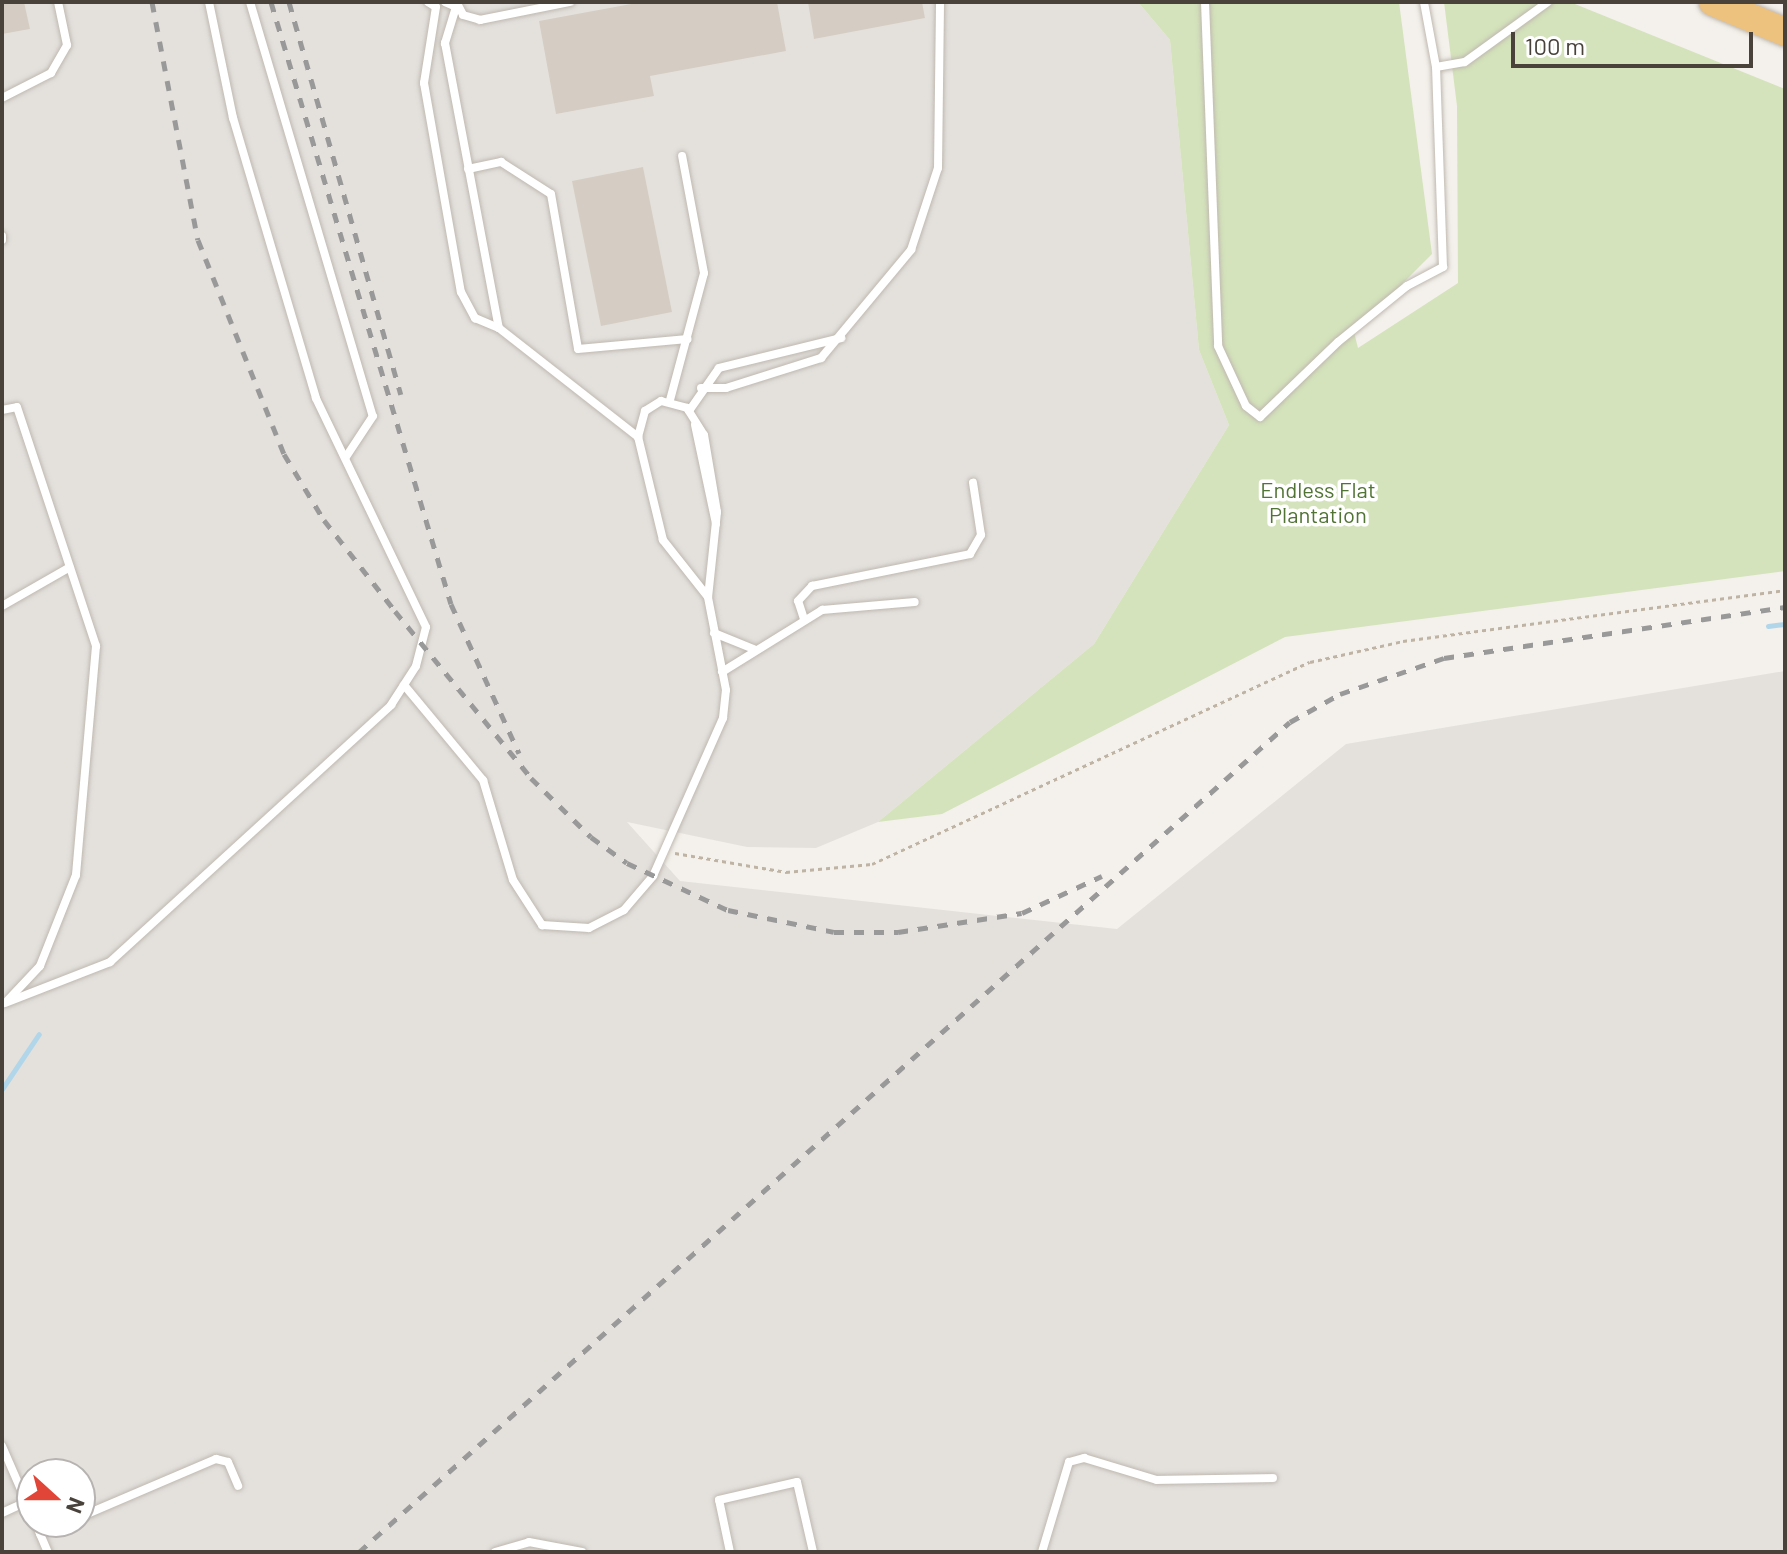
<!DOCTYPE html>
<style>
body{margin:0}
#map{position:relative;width:1787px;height:1554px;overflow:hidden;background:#f4f1ec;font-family:Barlow,sans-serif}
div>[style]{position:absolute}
.industrial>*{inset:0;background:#e4e1dd}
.green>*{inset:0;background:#d4e3bb}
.stream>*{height:5px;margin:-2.5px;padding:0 2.5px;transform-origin:2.5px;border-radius:2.5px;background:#b1d6e9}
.building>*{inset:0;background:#d5cdc3}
.path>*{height:3px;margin-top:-1.5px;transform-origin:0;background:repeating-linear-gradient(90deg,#bfb3a3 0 4px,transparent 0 8px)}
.roads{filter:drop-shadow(0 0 2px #bfb8b0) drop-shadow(0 0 2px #bfb8b0)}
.lane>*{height:8px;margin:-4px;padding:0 4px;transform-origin:4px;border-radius:4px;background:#fff}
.highway>*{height:28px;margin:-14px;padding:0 14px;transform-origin:14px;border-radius:14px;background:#edc17e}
.rail>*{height:5px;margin-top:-2.5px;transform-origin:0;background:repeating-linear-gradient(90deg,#999 0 10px,transparent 0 20px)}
span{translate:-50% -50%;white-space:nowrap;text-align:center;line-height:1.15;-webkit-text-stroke:7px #fff;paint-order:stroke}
.park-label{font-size:22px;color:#517434}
.frame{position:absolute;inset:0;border:4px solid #48423b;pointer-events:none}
.north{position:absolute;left:16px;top:1458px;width:80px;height:80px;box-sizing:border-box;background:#fff;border:2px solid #b6b3b1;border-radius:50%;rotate:111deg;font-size:22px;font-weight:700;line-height:32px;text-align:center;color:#48423b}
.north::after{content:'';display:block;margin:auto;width:28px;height:36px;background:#e14537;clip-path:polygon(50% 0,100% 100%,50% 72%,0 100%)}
.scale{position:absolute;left:1511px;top:32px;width:242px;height:36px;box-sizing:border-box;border:4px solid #48423b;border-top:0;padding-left:10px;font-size:24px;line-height:28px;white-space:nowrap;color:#48423b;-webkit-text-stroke:6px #fff;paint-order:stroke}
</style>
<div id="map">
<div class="industrial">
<i style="clip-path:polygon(evenodd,2px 2px,1138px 2px,1170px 40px,1199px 350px,1229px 425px,1094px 644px,878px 822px,816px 848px,747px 847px,627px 822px,680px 881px,1117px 929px,1346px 744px,1785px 671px,1785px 1552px,2px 1552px,2px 2px,32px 1474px,80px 1474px,80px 1522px,32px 1522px,32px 1474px)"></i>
</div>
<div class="green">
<i style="clip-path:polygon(1138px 2px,1399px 2px,1432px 254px,1354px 332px,1358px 348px,1458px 283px,1457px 106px,1444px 2px,1570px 2px,1785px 89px,1785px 571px,1285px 637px,942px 814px,878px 822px,1094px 644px,1229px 425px,1199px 350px,1170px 40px)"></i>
</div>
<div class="stream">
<i style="left:1768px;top:626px;width:17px;rotate:-7deg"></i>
<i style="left:2px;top:1089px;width:66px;rotate:-56.1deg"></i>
</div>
<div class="building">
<i style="clip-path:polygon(2px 2px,24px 2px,30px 29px,2px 34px)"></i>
<i style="clip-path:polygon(642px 2px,777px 2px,786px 51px,650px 76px,654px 96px,556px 114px,539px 21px)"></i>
<i style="clip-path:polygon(808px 2px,922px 2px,925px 18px,814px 39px)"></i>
<i style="clip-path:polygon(643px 167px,672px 312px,601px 326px,572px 181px)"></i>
</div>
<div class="path">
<i style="left:675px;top:853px;width:113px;rotate:9.7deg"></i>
<i style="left:786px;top:872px;width:86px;rotate:-5.3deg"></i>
<i style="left:872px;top:864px;width:482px;rotate:-24.8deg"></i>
<i style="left:1310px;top:662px;width:95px;rotate:-12.7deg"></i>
<i style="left:1403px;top:641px;width:385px;rotate:-7.6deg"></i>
</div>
<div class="roads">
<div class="lane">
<i style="left:250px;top:2px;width:432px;rotate:73.5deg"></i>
<i style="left:373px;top:416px;width:49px;rotate:123.4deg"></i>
<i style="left:428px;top:2px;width:9px;rotate:32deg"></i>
<i style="left:436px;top:7px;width:77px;rotate:99deg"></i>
<i style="left:424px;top:83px;width:212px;rotate:80deg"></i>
<i style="left:461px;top:292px;width:30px;rotate:62deg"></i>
<i style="left:475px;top:318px;width:26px;rotate:23deg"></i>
<i style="left:445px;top:2px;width:12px;rotate:24deg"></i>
<i style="left:456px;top:7px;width:38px;rotate:107deg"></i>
<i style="left:445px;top:43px;width:290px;rotate:79.3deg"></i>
<i style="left:499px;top:328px;width:177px;rotate:38.1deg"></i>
<i style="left:1205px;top:2px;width:344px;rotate:87.8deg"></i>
<i style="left:1218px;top:346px;width:66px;rotate:65deg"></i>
<i style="left:1246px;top:406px;width:18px;rotate:38deg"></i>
<i style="left:1260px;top:417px;width:108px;rotate:-43.9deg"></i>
<i style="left:1338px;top:342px;width:89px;rotate:-39.1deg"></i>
<i style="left:1407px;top:286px;width:41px;rotate:-27.8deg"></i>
<i style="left:1443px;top:267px;width:200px;rotate:-92deg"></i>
<i style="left:1436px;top:67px;width:66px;rotate:-100.5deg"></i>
<i style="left:457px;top:3px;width:13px;rotate:63deg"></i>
<i style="left:463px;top:15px;width:18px;rotate:16deg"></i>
<i style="left:480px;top:20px;width:92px;rotate:-11.3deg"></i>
<i style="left:1436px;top:67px;width:29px;rotate:-10deg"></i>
<i style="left:1465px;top:62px;width:102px;rotate:-35.9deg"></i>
<i style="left:2px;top:98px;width:55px;rotate:-27deg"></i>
<i style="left:51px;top:73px;width:32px;rotate:-60deg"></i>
<i style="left:67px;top:45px;width:44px;rotate:-101.8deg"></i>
<i style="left:468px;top:169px;width:34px;rotate:-12deg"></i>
<i style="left:501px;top:162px;width:59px;rotate:32.6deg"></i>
<i style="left:551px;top:194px;width:157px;rotate:80.1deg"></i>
<i style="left:578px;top:349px;width:110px;rotate:-5.2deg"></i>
<i style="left:2px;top:236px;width:4px;rotate:90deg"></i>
<i style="left:701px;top:388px;width:25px"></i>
<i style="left:726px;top:388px;width:100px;rotate:-17.5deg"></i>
<i style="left:821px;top:358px;width:141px;rotate:-50.2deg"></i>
<i style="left:911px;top:250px;width:86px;rotate:-71.8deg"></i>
<i style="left:938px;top:168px;width:166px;rotate:-89.3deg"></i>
<i style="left:670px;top:400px;width:131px;rotate:-75deg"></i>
<i style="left:704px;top:273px;width:119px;rotate:-100.6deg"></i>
<i style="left:2px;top:410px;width:15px;rotate:-11deg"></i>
<i style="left:17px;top:407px;width:252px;rotate:71.7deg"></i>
<i style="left:96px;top:646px;width:230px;rotate:95deg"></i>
<i style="left:76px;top:875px;width:98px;rotate:111.6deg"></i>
<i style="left:40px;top:966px;width:48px;rotate:133.3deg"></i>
<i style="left:689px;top:411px;width:52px;rotate:-55.1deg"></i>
<i style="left:719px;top:368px;width:126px;rotate:-13.8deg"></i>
<i style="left:695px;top:425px;width:101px;rotate:78deg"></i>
<i style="left:2px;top:606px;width:78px;rotate:-29.8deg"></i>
<i style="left:804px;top:619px;width:19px;rotate:-108deg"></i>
<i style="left:798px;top:601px;width:21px;rotate:-47deg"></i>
<i style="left:812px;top:586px;width:161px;rotate:-11.4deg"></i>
<i style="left:970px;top:554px;width:22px;rotate:-60deg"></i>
<i style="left:981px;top:535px;width:53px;rotate:-98.7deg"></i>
<i style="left:714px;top:633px;width:45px;rotate:22deg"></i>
<i style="left:722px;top:672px;width:118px;rotate:-31.8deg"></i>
<i style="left:822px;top:610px;width:93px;rotate:-4.9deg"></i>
<i style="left:404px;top:685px;width:124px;rotate:50.3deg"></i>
<i style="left:483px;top:780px;width:104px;rotate:73.3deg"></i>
<i style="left:513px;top:880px;width:54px;rotate:57.2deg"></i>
<i style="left:542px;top:925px;width:47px;rotate:3.7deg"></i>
<i style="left:589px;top:928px;width:39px;rotate:-27deg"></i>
<i style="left:624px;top:910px;width:45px;rotate:-49.5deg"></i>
<i style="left:653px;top:876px;width:173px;rotate:-66.1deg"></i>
<i style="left:723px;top:718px;width:28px;rotate:-84deg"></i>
<i style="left:726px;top:690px;width:95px;rotate:-101deg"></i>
<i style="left:708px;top:597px;width:73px;rotate:-128.3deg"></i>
<i style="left:663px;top:540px;width:106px;rotate:-103.6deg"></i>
<i style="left:638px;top:437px;width:27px;rotate:-75deg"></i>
<i style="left:645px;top:411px;width:19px;rotate:-32deg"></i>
<i style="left:661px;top:401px;width:27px;rotate:15deg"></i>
<i style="left:687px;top:408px;width:32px;rotate:58deg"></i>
<i style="left:704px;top:435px;width:78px;rotate:80.4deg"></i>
<i style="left:717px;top:512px;width:85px;rotate:96deg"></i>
<i style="left:5px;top:1003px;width:113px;rotate:-21.3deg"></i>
<i style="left:110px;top:962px;width:381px;rotate:-42.4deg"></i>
<i style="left:391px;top:705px;width:46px;rotate:-57.3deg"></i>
<i style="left:416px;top:666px;width:40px;rotate:-75.6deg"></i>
<i style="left:426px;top:627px;width:254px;rotate:-115.7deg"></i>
<i style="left:316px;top:398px;width:292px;rotate:-106.5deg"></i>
<i style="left:233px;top:118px;width:118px;rotate:-101.7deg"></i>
<i style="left:2px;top:1446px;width:75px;rotate:66.5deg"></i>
<i style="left:2px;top:1513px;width:26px;rotate:-25deg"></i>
<i style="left:80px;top:1517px;width:148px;rotate:-23.1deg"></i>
<i style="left:216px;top:1459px;width:12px;rotate:14deg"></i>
<i style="left:228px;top:1462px;width:26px;rotate:67deg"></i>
<i style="left:35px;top:1522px;width:33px;rotate:67deg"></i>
<i style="left:40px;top:1534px;width:30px;rotate:-24deg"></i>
<i style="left:495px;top:1552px;width:35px;rotate:-16deg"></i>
<i style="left:529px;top:1542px;width:54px;rotate:10.7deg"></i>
<i style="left:730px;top:1552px;width:53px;rotate:-101.9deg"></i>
<i style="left:719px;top:1500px;width:80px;rotate:-13deg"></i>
<i style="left:797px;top:1482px;width:72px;rotate:77.1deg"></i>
<i style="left:1042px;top:1552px;width:94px;rotate:-73.3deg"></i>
<i style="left:1069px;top:1462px;width:16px;rotate:-15deg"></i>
<i style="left:1084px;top:1458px;width:76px;rotate:16.8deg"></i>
<i style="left:1157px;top:1480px;width:116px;rotate:-1deg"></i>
</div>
<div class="highway">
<i style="left:1713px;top:2px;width:78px;rotate:22.6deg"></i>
</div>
</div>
<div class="rail">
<i style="left:152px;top:2px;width:242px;rotate:79.1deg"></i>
<i style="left:198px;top:240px;width:231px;rotate:68.1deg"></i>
<i style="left:284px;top:454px;width:77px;rotate:58.8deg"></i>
<i style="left:324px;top:520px;width:115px;rotate:52deg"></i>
<i style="left:395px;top:611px;width:215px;rotate:50.8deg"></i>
<i style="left:531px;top:778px;width:84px;rotate:44.5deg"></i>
<i style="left:591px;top:837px;width:44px;rotate:35.8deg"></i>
<i style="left:627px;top:863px;width:111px;rotate:25deg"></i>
<i style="left:728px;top:910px;width:108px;rotate:11.7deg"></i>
<i style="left:834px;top:932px;width:64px"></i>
<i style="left:898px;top:932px;width:125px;rotate:-8.7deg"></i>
<i style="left:1022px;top:913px;width:88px;rotate:-24.8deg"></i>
<i style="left:271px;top:2px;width:628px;rotate:73.35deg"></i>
<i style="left:451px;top:604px;width:164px;rotate:65.5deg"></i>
<i style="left:289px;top:2px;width:408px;rotate:74.1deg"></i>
<i style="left:359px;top:1552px;width:1247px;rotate:-41.72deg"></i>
<i style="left:1290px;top:722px;width:57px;rotate:-29.2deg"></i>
<i style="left:1340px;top:694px;width:110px;rotate:-19.1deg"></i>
<i style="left:1444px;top:658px;width:345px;rotate:-8.5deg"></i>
</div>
<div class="park-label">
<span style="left:1318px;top:502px">Endless Flat<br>Plantation</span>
</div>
<div class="frame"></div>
<div class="north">N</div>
<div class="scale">100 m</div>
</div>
